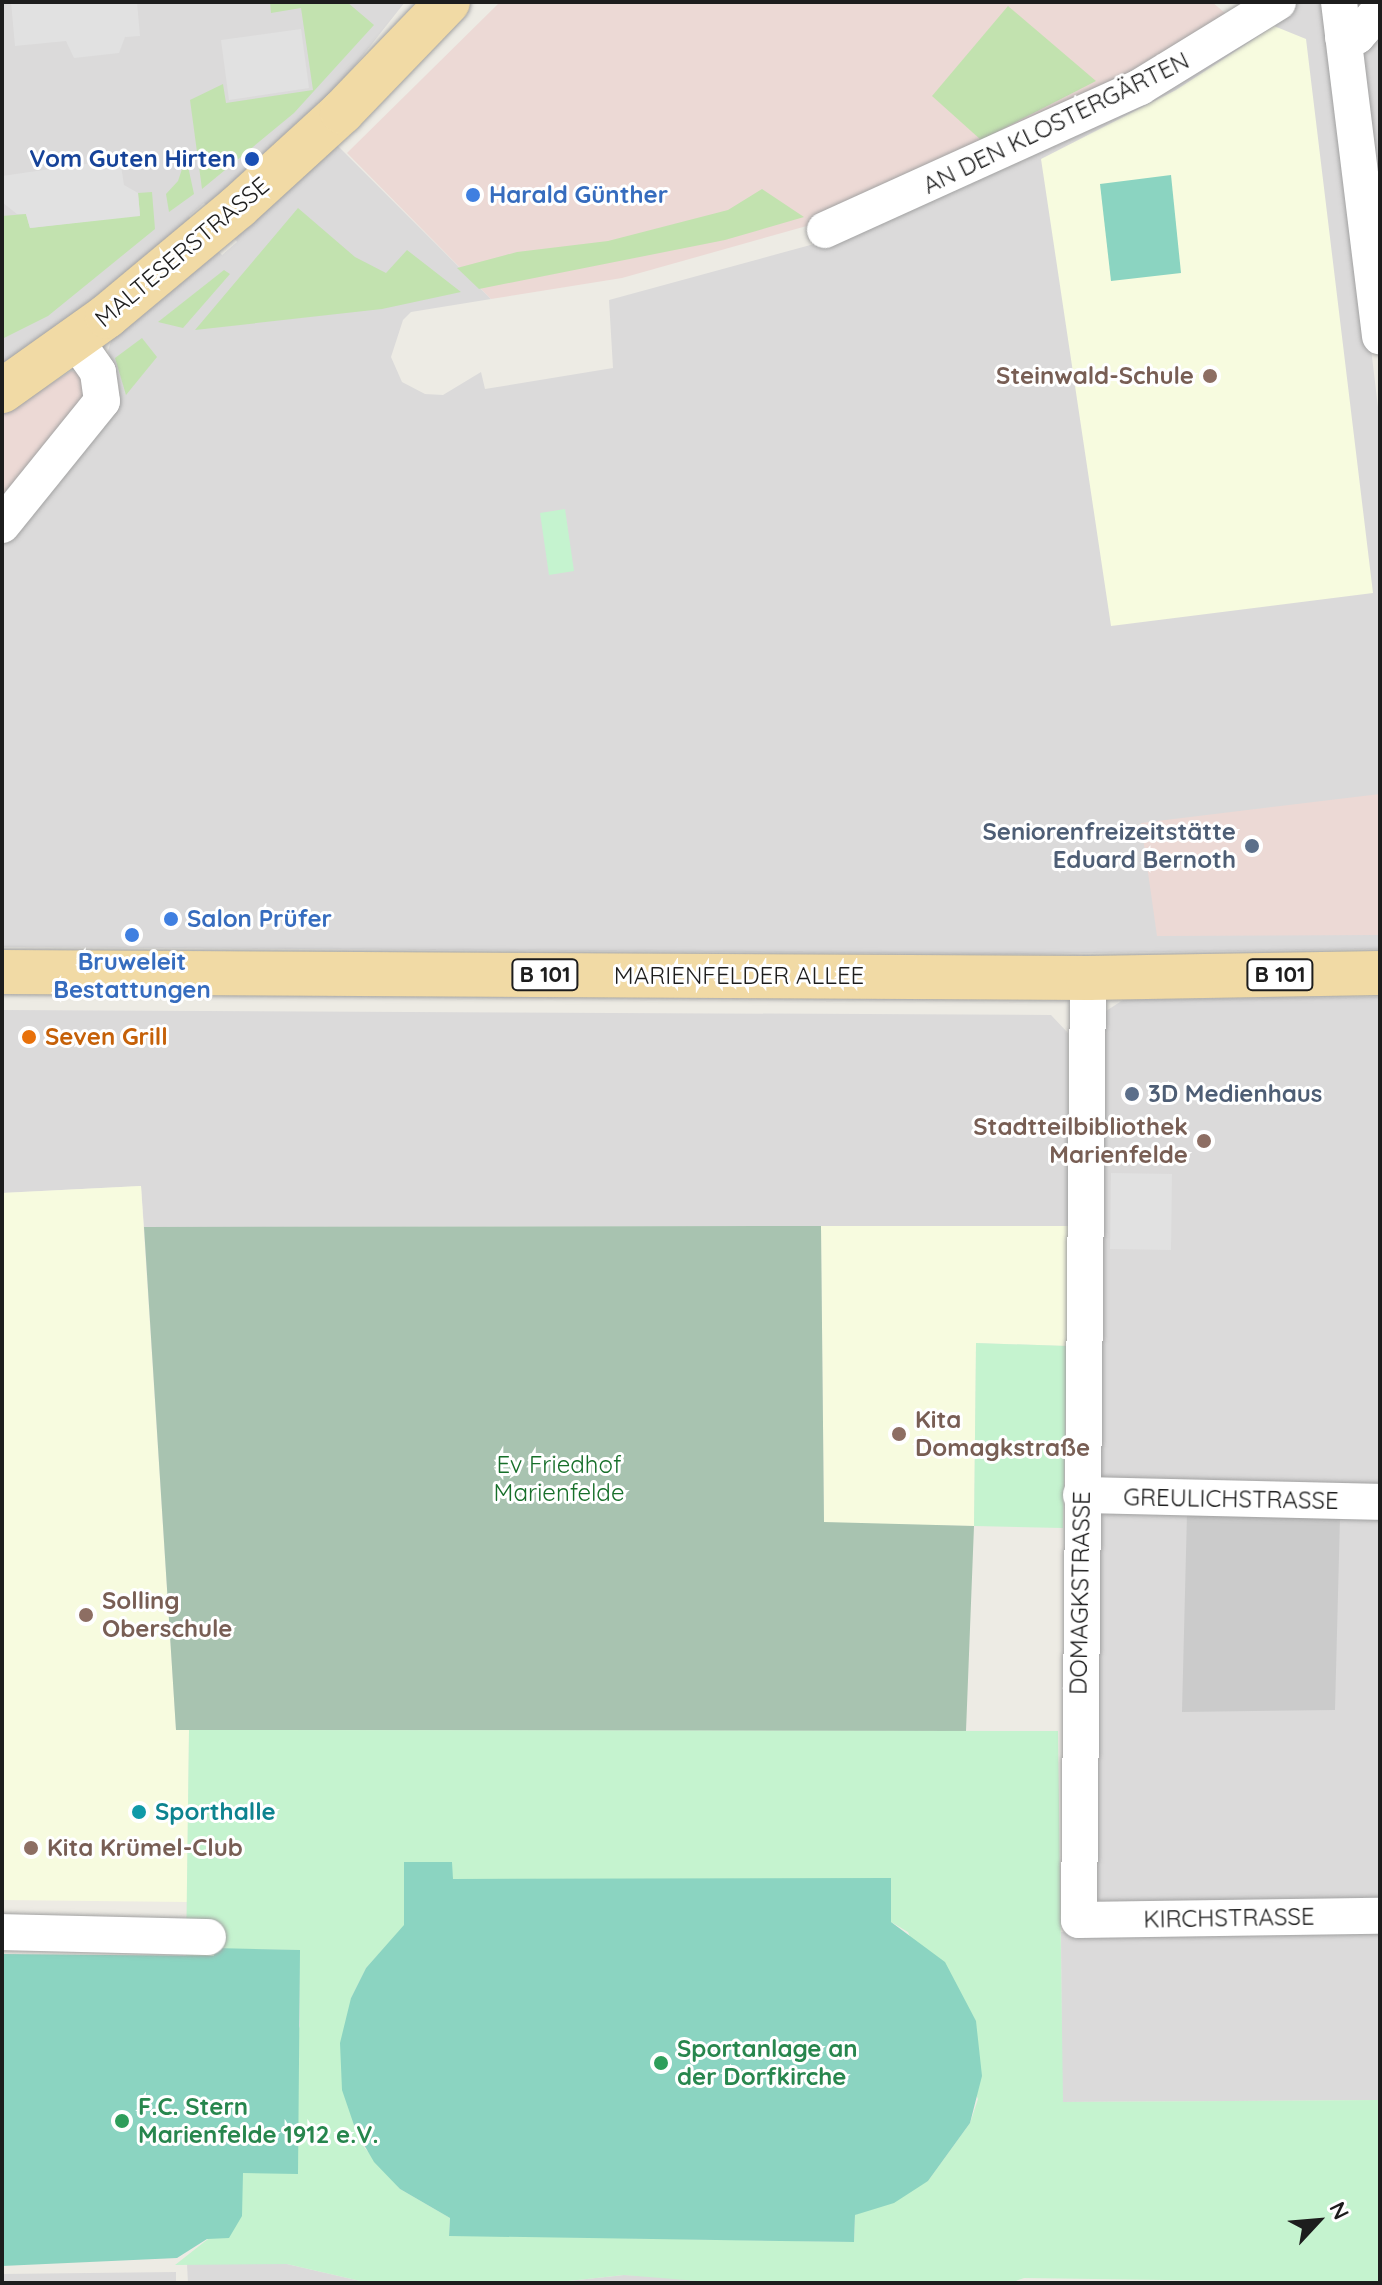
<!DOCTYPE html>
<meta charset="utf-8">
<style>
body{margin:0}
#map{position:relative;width:1382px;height:2285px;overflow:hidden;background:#edebe4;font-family:Quicksand,sans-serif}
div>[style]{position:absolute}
.residential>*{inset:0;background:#dbdada}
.commercial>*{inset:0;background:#ecd9d5}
.education>*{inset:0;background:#f7fbdf}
.religious>*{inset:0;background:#cbcbcb}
.grass>*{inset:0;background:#c2e2af}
.cemetery>*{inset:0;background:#a8c3b0}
.park>*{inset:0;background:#c5f3cf}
.pitch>*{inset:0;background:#8bd4c1}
.parking>*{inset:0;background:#e1e1e1}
.roads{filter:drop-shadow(0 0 2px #a1a1a1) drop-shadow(0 0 2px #a1a1a1)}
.minor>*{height:36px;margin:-18px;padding:0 18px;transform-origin:18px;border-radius:18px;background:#fff}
.major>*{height:44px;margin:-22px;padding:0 22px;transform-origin:22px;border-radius:22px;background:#f1daa5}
.dots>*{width:22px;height:22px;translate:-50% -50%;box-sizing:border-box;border:4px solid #fff;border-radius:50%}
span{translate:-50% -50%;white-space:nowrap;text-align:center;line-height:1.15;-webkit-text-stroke:6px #fff;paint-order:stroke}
.shield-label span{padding:2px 6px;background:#fff;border:2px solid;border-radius:6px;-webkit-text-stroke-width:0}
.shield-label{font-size:22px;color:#1d1d1d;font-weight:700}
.street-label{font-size:24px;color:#1d1d1d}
.transit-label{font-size:24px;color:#164399;font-weight:700}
.right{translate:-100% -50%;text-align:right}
.shop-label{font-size:24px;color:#366cbe;font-weight:700}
.left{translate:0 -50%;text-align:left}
.education-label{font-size:24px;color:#785e54;font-weight:700}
.service-label{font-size:24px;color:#4e5e75;font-weight:700}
.food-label{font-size:24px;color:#c56008;font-weight:700}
.park-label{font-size:24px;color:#176f2a}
.culture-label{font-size:24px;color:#0d838f;font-weight:700}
.leisure-label{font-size:24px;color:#27864d;font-weight:700}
.frame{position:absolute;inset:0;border:4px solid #1d1d1d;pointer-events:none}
.north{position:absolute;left:1278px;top:2181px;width:80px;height:80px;-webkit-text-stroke:6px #fff;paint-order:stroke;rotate:64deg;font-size:22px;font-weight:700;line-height:32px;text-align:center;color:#1d1d1d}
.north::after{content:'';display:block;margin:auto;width:28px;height:36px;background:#1d1d1d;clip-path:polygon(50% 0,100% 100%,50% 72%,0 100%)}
</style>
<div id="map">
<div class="residential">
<i style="clip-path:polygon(2px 2px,405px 2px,334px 92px,208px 207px,204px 203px,189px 216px,192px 220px,128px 275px,2px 366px)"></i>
<i style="clip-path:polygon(1300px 2px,1326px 2px,1331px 13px,1380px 424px,1380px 949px,1022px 954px,2px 947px,2px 545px,113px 411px,119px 386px,108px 351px,112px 338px,218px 251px,222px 255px,237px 242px,234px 238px,337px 145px,491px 299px,411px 312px,403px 320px,391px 357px,402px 382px,425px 394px,443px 395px,481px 372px,485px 389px,613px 368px,609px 300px,836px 238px)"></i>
<i style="clip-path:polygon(1380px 22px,1380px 260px,1356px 52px)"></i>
<i style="clip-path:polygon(1380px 997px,1380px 1491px,1107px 1481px,1100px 1475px,1103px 1013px,1123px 1000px)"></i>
<i style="clip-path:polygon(2px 1010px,1051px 1015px,1068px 1033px,1068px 1226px,144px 1227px,141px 1186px,2px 1193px)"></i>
<i style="clip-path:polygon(1380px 1511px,1380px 1903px,1104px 1904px,1097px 1899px,1100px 1512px)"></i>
<i style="clip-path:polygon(1380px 1929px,1380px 2100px,1062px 2102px,1061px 1932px)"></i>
<i style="clip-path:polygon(187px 2264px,287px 2264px,369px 2283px,188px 2283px)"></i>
<i style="clip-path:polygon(176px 2272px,176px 2283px,2px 2283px,2px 2274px)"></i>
<i style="clip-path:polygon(624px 2275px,675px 2277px,722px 2283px,550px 2283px)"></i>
</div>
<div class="commercial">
<i style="clip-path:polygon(500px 2px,1212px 2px,1232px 19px,1129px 82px,821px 222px,622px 278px,491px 299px,347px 153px)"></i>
<i style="clip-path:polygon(71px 371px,80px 373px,90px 389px,2px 503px,2px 414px)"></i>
<i style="clip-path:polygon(1380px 794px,1380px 935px,1157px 936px,1141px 823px)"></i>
</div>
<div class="education">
<i style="clip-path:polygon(1274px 26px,1306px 39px,1373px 593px,1111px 626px,1041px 159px,1176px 90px)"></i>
<i style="clip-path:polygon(141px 1186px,176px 1729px,189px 1730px,187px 1902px,2px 1900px,2px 1193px)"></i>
<i style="clip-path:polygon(821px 1226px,1068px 1226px,1067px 1346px,976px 1343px,974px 1526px,824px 1523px)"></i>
</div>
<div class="religious">
<i style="clip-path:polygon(1187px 1513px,1340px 1517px,1335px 1710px,1182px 1712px)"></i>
</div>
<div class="grass">
<i style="clip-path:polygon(270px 2px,347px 2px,374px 25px,294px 113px,202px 189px,190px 100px,223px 84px,226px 103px,313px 90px,301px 8px,271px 13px)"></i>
<i style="clip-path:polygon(1008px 6px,1096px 81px,981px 140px,932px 96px)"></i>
<i style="clip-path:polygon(186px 157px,194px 194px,169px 212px,166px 194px,178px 181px)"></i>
<i style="clip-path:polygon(762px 189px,804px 217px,725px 240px,479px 289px,457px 268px,517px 252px,608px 241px,728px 210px)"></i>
<i style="clip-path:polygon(152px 192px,155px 229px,48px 316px,2px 339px,2px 216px,26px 214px,30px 228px,140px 215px,138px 193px)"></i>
<i style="clip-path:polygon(298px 208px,355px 257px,386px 273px,407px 250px,461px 292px,382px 309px,195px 330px)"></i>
<i style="clip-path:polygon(224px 270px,230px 274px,183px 328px,158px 322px)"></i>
<i style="clip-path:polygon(142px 338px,157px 357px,126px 395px,115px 358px)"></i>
</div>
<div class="cemetery">
<i style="clip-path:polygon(821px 1226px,824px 1522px,974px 1526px,966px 1731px,176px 1730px,144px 1227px)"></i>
</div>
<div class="park">
<i style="clip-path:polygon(565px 509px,574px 571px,549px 575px,540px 513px)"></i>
<i style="clip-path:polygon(976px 1343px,1067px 1346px,1063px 1528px,974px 1526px)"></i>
<i style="clip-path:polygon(evenodd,189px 1730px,1058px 1731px,1063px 2102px,1380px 2100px,1380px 2283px,1024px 2278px,1010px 2283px,722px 2283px,624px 2275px,550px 2283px,369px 2283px,287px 2264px,175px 2265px,208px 2239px,242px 2173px,300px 2026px,299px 1950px,215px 1949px,215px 1956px,186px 1957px,189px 1730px,404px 1862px,452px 1862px,452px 1879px,891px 1879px,891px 1922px,908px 1932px,978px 2099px,970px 2123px,928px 2181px,855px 2215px,854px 2242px,449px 2235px,450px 2218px,400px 2189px,363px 2146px,351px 1998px,366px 1968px,404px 1926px,404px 1862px)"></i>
</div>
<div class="pitch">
<i style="clip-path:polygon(1171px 175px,1181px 273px,1111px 281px,1100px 184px)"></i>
<i style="clip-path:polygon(404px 1862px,452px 1862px,453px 1879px,891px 1878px,891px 1922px,945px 1962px,976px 2021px,982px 2076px,970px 2123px,928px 2181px,894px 2203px,855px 2215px,854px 2242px,449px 2236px,450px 2218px,400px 2189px,374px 2162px,356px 2131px,342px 2090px,340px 2043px,351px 1998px,366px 1968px,404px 1925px)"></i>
<i style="clip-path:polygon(215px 1948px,300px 1950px,298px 2174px,243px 2173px,242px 2216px,229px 2238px,207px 2239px,177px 2258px,2px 2266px,2px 1954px,214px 1956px)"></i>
</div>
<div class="parking">
<i style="clip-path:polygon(11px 2px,137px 2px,140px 36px,125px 37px,119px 53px,74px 58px,66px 41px,15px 46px)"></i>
<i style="clip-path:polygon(301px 29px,309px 88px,229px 100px,221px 40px)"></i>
<i style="clip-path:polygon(120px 159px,124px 185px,138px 193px,140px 216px,30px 228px,26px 214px,17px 214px,2px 202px,2px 176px)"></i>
<i style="clip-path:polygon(1111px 1173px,1172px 1174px,1171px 1250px,1110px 1249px)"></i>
</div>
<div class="roads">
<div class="minor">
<i style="left:1339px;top:2px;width:337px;rotate:83deg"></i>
<i style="left:1343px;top:37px;width:14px;rotate:-4deg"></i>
<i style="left:1357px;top:36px;width:35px;rotate:-49deg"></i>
<i style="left:825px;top:230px;width:346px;rotate:-24.4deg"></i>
<i style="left:1140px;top:87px;width:162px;rotate:-31.6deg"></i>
<i style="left:2px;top:525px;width:159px;rotate:-51.1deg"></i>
<i style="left:102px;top:401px;width:29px;rotate:-98deg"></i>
<i style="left:98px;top:372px;width:39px;rotate:-125deg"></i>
<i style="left:1088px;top:978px;width:942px;rotate:90.55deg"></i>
<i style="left:1079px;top:1920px;width:301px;rotate:-0.8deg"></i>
<i style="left:1081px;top:1495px;width:299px;rotate:1.3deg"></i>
<i style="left:2px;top:1932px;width:206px;rotate:1.4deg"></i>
</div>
<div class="major">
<i style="left:2px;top:391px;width:129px;rotate:-35.5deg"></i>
<i style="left:107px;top:316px;width:170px;rotate:-39.8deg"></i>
<i style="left:238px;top:207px;width:141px;rotate:-42.4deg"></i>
<i style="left:342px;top:112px;width:153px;rotate:-46.1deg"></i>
<i style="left:2px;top:972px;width:1086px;rotate:0.32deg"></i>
<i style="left:1088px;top:978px;width:292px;rotate:-1deg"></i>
</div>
</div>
<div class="dots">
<i style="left:252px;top:159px;background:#1a4fb4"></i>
<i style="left:473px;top:195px;background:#3f7fe0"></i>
<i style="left:1210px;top:376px;background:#8d6e63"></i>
<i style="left:1252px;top:846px;background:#5c6f8a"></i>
<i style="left:171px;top:919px;background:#3f7fe0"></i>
<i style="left:132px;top:935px;background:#3f7fe0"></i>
<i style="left:29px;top:1037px;background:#e8710a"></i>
<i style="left:1132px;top:1094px;background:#5c6f8a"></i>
<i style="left:1204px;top:1141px;background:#8d6e63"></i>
<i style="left:899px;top:1434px;background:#8d6e63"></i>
<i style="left:86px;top:1615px;background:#8d6e63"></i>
<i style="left:139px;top:1812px;background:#0f9aa8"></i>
<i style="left:31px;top:1848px;background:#8d6e63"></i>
<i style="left:661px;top:2063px;background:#2e9e5b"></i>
<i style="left:122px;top:2121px;background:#2e9e5b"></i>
</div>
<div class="shield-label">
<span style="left:545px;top:975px">B 101</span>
<span style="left:1280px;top:975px">B 101</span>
</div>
<div class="street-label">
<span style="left:1056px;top:123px;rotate:-26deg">AN DEN KLOSTERGÄRTEN</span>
<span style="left:182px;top:252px;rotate:-40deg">MALTESERSTRASSE</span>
<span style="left:739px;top:976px">MARIENFELDER ALLEE</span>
<span style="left:1231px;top:1499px;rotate:1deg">GREULICHSTRASSE</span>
<span style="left:1080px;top:1593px;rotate:-89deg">DOMAGKSTRASSE</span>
<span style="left:1229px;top:1918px;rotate:-1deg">KIRCHSTRASSE</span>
</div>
<div class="transit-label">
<span class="right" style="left:236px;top:159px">Vom Guten Hirten</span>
</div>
<div class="shop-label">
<span class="left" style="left:489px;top:195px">Harald Günther</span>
<span class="left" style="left:187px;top:919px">Salon Prüfer</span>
<span style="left:132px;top:976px">Bruweleit<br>Bestattungen</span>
</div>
<div class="education-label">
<span class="right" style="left:1194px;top:376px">Steinwald-Schule</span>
<span class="right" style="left:1188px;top:1141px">Stadtteilbibliothek<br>Marienfelde</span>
<span class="left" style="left:915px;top:1434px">Kita<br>Domagkstraße</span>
<span class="left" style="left:102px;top:1615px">Solling<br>Oberschule</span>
<span class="left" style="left:47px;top:1848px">Kita Krümel-Club</span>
</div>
<div class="service-label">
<span class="right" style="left:1236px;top:846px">Seniorenfreizeitstätte<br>Eduard Bernoth</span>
<span class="left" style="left:1148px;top:1094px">3D Medienhaus</span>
</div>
<div class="food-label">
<span class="left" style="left:45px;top:1037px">Seven Grill</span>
</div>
<div class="park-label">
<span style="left:559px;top:1479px">Ev Friedhof<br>Marienfelde</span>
</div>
<div class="culture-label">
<span class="left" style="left:155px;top:1812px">Sporthalle</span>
</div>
<div class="leisure-label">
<span class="left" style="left:677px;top:2063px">Sportanlage an<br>der Dorfkirche</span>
<span class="left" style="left:138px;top:2121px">F.C. Stern<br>Marienfelde 1912 e.V.</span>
</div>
<div class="frame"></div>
<div class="north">N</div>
</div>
